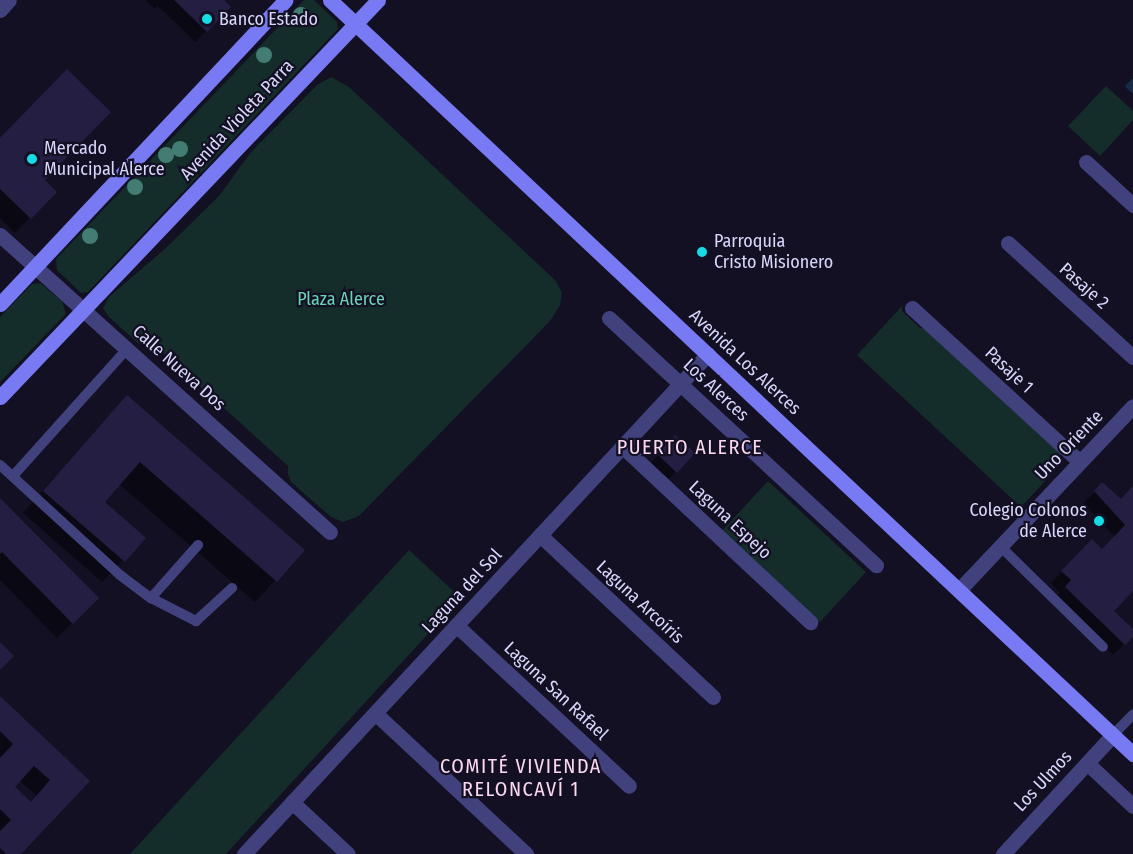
<!DOCTYPE html>
<meta charset="utf-8">
<style>
body{margin:0}
#map{position:relative;width:1133px;height:854px;overflow:hidden;background:#131023;font-family:"Fira Sans Condensed",sans-serif}
div>[style]{position:absolute}
.green>*{inset:0;background:#142c2a}
.shadow>*{inset:0;background:#0007}
.stream>*{height:6px;margin:-3px;padding:0 3px;transform-origin:3px;border-radius:3px;background:#152b48}
.building>*{inset:0;background:#241e42}
.lane>*{height:10px;margin:-5px;padding:0 5px;transform-origin:5px;border-radius:5px;background:#40417d}
.street>*{height:15px;margin:-7.5px;padding:0 7.5px;transform-origin:7.5px;border-radius:7.5px;background:#40417d}
.secondary>*{height:15px;margin:-7.5px;padding:0 7.5px;transform-origin:7.5px;border-radius:7.5px;background:#777af2}
.trees>*{width:16px;height:16px;margin:-8px;border-radius:50%;background:#427c73}
.dots>*{width:16px;height:16px;translate:-50% -50%;box-sizing:border-box;border:3px solid #131023;border-radius:50%}
span{translate:-50% -50%;white-space:nowrap;text-align:center;line-height:1.15;-webkit-text-stroke:4.5px #131023;paint-order:stroke}
.poi-label{font-size:18px;color:#d8d6fb}
.left{translate:0 -50%;text-align:left}
.right{translate:-100% -50%;text-align:right}
.street-label{font-size:18px;color:#d8d6fb}
.park-label{font-size:18px;color:#69d4b4}
.neighbourhood-label{font-size:20px;color:#fbd8f0;letter-spacing:1.5px}
</style>
<div id="map">
<div class="green">
<i style="clip-path:polygon(304px 0,314px 0,337px 22px,338px 29px,88px 292px,81px 293px,57px 270px,56px 259px)"></i>
<i style="clip-path:polygon(331px 77px,349px 87px,556px 281px,562px 293px,560px 305px,550px 321px,359px 516px,343px 522px,331px 517px,291px 482px,288px 474px,288px 466px,153px 344px,139px 344px,109px 317px,103px 308px,109px 297px,167px 247px,219px 196px,251px 152px,317px 85px)"></i>
<i style="clip-path:polygon(1106px 86px,1133px 111px,1133px 120px,1100px 156px,1068px 126px)"></i>
<i style="clip-path:polygon(40px 283px,62px 301px,66px 314px,0 382px,0 317px,32px 284px)"></i>
<i style="clip-path:polygon(902px 306px,902px 311px,920px 328px,925px 328px,1061px 453px,1060px 465px,1021px 507px,857px 355px)"></i>
<i style="clip-path:polygon(768px 481px,866px 572px,820px 622px,722px 531px)"></i>
<i style="clip-path:polygon(409px 550px,461px 598px,226px 854px,130px 854px)"></i>
</div>
<div class="shadow">
<i style="clip-path:polygon(145px 0,222px 0,206px 31px,195px 42px,158px 6px,155px 9px)"></i>
<i style="clip-path:polygon(0 139px,55px 192px,15px 233px,0 218px)"></i>
<i style="clip-path:polygon(127px 397px,303px 550px,255px 602px,119px 484px,103px 502px,144px 538px,102px 582px,23px 513px)"></i>
<i style="clip-path:polygon(668px 444px,693px 453px,669px 479px,651px 463px)"></i>
<i style="clip-path:polygon(1102px 484px,1121px 501px,1133px 488px,1133px 589px,1112px 611px,1133px 631px,1133px 635px,1113px 655px,1055px 599px,1060px 593px,1051px 583px,1092px 541px,1102px 551px,1115px 537px,1084px 503px)"></i>
<i style="clip-path:polygon(0 500px,97px 598px,57px 638px,0 580px)"></i>
<i style="clip-path:polygon(evenodd,0 698px,88px 781px,19px 854px,0 854px,0 698px,19px 780px,37px 796px,31px 803px,13px 787px,19px 780px)"></i>
</div>
<div class="stream">
<i style="left:1133px;top:82px;width:6px;rotate:135deg"></i>
<i style="left:1129px;top:86px;width:6px;rotate:45deg"></i>
</div>
<div class="building">
<i style="clip-path:polygon(174px 0,224px 0,231px 7px,207px 32px)"></i>
<i style="clip-path:polygon(67px 69px,111px 112px,45px 180px,57px 192px,31px 219px,0 189px,0 138px)"></i>
<i style="clip-path:polygon(127px 395px,305px 550px,277px 582px,140px 462px,105px 502px,146px 538px,125px 562px,43px 491px)"></i>
<i style="clip-path:polygon(675px 435px,695px 453px,677px 473px,657px 454px)"></i>
<i style="clip-path:polygon(1102px 482px,1121px 499px,1133px 486px,1133px 591px,1114px 611px,1133px 629px,1133px 637px,1125px 645px,1065px 587px,1071px 580px,1061px 571px,1092px 539px,1102px 549px,1125px 525px,1094px 491px)"></i>
<i style="clip-path:polygon(0 498px,99px 598px,73px 624px,2px 552px,0 554px)"></i>
<i style="clip-path:polygon(0 642px,14px 656px,0 670px)"></i>
<i style="clip-path:polygon(evenodd,0 696px,90px 781px,21px 854px,6px 854px,0 848px,0 831px,11px 820px,0 809px,0 758px,13px 744px,0 731px,0 696px,34px 766px,50px 780px,31px 802px,15px 787px,34px 766px)"></i>
</div>
<div class="lane">
<i style="left:0;top:465px;width:163px;rotate:42.5deg"></i>
<i style="left:120px;top:575px;width:39px;rotate:37deg"></i>
<i style="left:151px;top:598px;width:71px;rotate:-48.4deg"></i>
<i style="left:13px;top:476px;width:172px;rotate:-48.1deg"></i>
<i style="left:1000px;top:546px;width:144px;rotate:44.4deg"></i>
<i style="left:151px;top:598px;width:51px;rotate:27.1deg"></i>
<i style="left:196px;top:621px;width:49px;rotate:-42.5deg"></i>
<i style="left:1113px;top:735px;width:29px;rotate:-46deg"></i>
</div>
<div class="street">
<i style="left:0;top:10px;width:13px;rotate:-48deg"></i>
<i style="left:1086px;top:162px;width:64px;rotate:42.5deg"></i>
<i style="left:0;top:235px;width:444px;rotate:42deg"></i>
<i style="left:1008px;top:243px;width:169px;rotate:42.4deg"></i>
<i style="left:912px;top:308px;width:228px;rotate:42.5deg"></i>
<i style="left:609px;top:318px;width:364px;rotate:42.8deg"></i>
<i style="left:622px;top:446px;width:258px;rotate:43.1deg"></i>
<i style="left:540px;top:535px;width:237px;rotate:43.1deg"></i>
<i style="left:959px;top:590px;width:253px;rotate:-46.6deg"></i>
<i style="left:456px;top:625px;width:236px;rotate:42.9deg"></i>
<i style="left:375px;top:713px;width:207px;rotate:43deg"></i>
<i style="left:1087px;top:763px;width:63px;rotate:43.1deg"></i>
<i style="left:292px;top:802px;width:76px;rotate:42.9deg"></i>
<i style="left:244px;top:854px;width:682px;rotate:-47.14deg"></i>
<i style="left:1003px;top:854px;width:162px;rotate:-47.3deg"></i>
</div>
<div class="secondary">
<i style="left:330px;top:0;width:1102px;rotate:43.2deg"></i>
<i style="left:0;top:304px;width:417px;rotate:-46.8deg"></i>
<i style="left:0;top:397px;width:548px;rotate:-46.4deg"></i>
</div>
<div class="trees">
<i style="left:301px;top:15px"></i>
<i style="left:264px;top:55px"></i>
<i style="left:180px;top:149px"></i>
<i style="left:166px;top:155px"></i>
<i style="left:135px;top:187px"></i>
<i style="left:90px;top:236px"></i>
</div>
<div class="dots">
<i style="left:207px;top:19px;background:#17dce6"></i>
<i style="left:32px;top:159px;background:#17dce6"></i>
<i style="left:702px;top:252px;background:#17dce6"></i>
<i style="left:1099px;top:521px;background:#17dce6"></i>
</div>
<div class="poi-label">
<span class="left" style="left:219px;top:19px">Banco Estado</span>
<span class="left" style="left:44px;top:159px">Mercado<br>Municipal Alerce</span>
<span class="left" style="left:714px;top:252px">Parroquia<br>Cristo Misionero</span>
<span class="right" style="left:1087px;top:521px">Colegio Colonos<br>de Alerce</span>
</div>
<div class="street-label">
<span style="left:237px;top:120px;rotate:-47deg">Avenida Violeta Parra</span>
<span style="left:1084px;top:286px;rotate:42deg">Pasaje 2</span>
<span style="left:745px;top:362px;rotate:43deg">Avenida Los Alerces</span>
<span style="left:179px;top:368px;rotate:42deg">Calle Nueva Dos</span>
<span style="left:1009px;top:370px;rotate:43deg">Pasaje 1</span>
<span style="left:716px;top:390px;rotate:43deg">Los Alerces</span>
<span style="left:1069px;top:445px;rotate:-46deg">Uno Oriente</span>
<span style="left:730px;top:520px;rotate:43deg">Laguna Espejo</span>
<span style="left:462px;top:591px;rotate:-47deg">Laguna del Sol</span>
<span style="left:640px;top:602px;rotate:43deg">Laguna Arcoíris</span>
<span style="left:556px;top:691px;rotate:43deg">Laguna San Rafael</span>
<span style="left:1043px;top:781px;rotate:-47deg">Los Ulmos</span>
</div>
<div class="park-label">
<span style="left:341px;top:299px">Plaza Alerce</span>
</div>
<div class="neighbourhood-label">
<span style="left:690px;top:447px">PUERTO ALERCE</span>
<span style="left:521px;top:778px">COMITÉ VIVIENDA<br>RELONCAVÍ 1</span>
</div>
</div>
